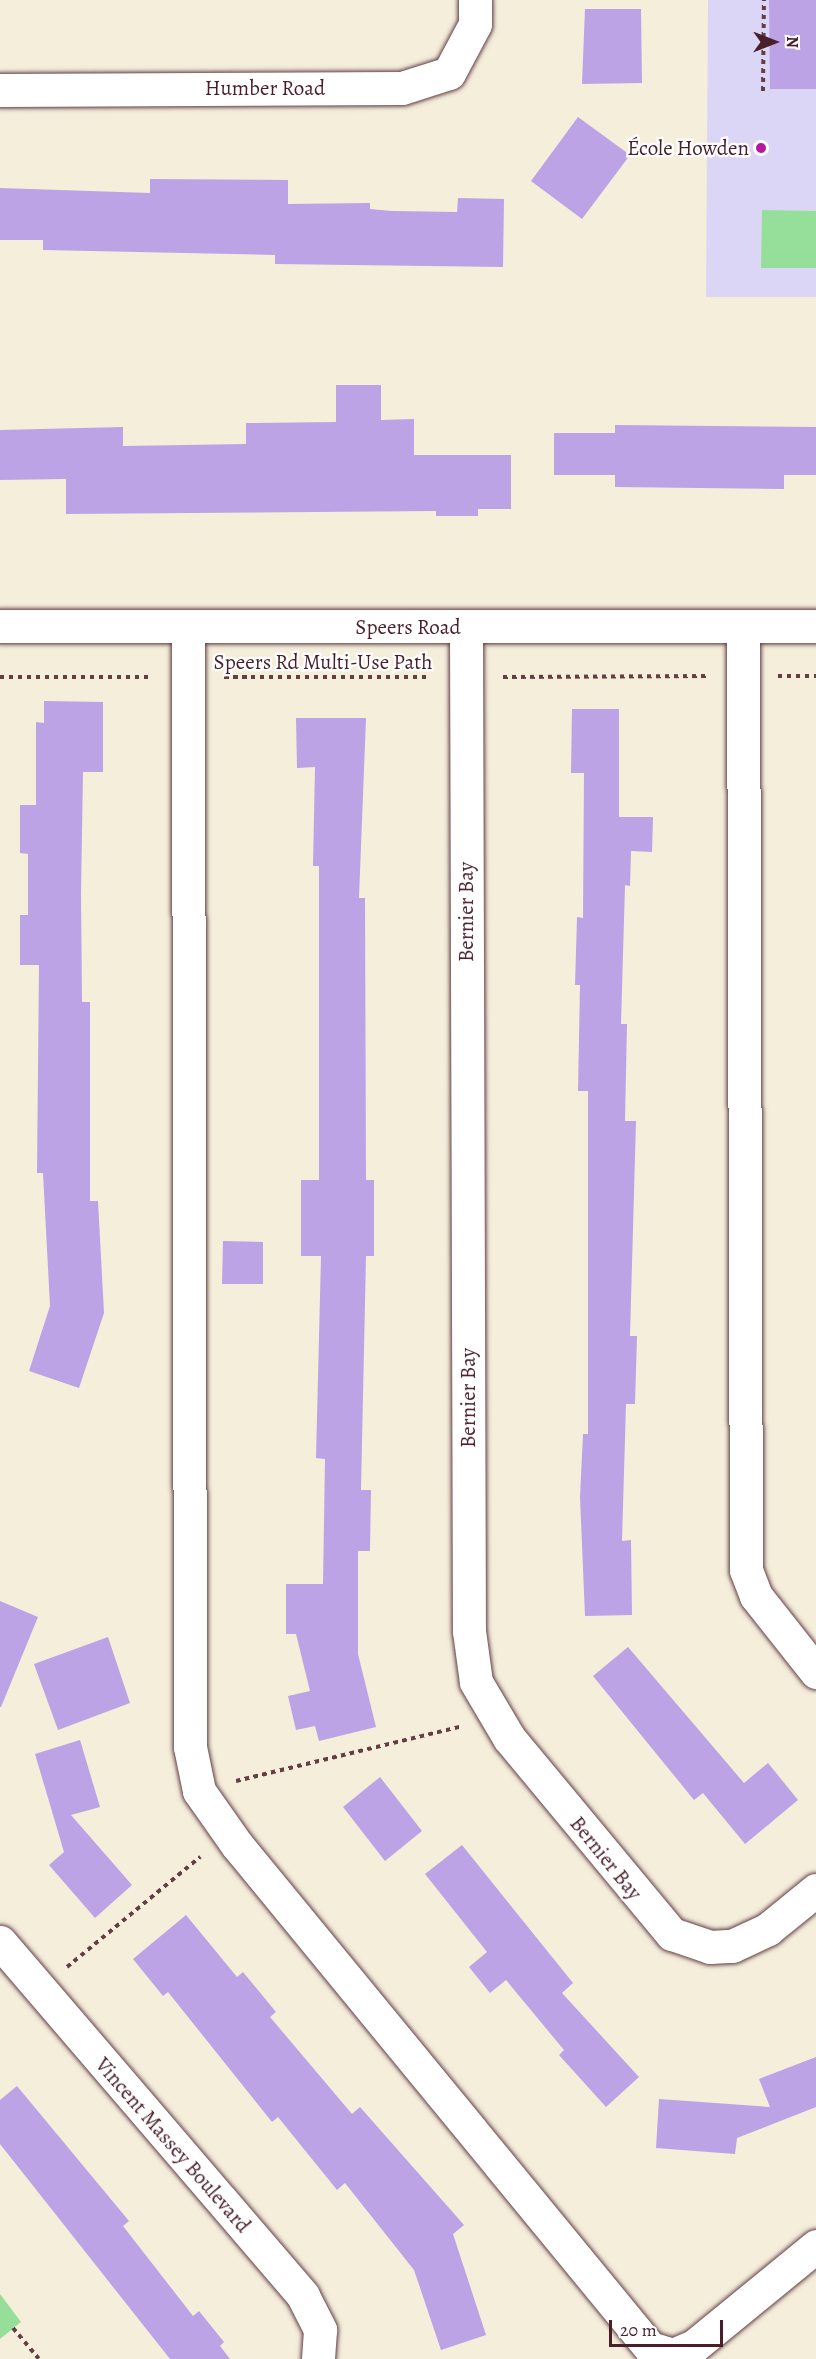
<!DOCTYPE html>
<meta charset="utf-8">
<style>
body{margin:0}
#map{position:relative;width:816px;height:2359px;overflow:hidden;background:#f4eedb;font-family:Alegreya,serif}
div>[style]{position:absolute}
.built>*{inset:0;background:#dcd6f6}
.green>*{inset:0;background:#96df9a}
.building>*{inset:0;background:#bca3e6}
.path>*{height:4px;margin-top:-2px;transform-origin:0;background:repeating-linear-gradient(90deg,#643e45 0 4.5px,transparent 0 9px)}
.roads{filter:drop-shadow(0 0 2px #643e45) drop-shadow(0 0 2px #643e45)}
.minor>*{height:33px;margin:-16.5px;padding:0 16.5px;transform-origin:16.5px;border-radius:16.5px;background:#fff}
.dots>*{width:16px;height:16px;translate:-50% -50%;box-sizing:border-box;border:3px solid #fff;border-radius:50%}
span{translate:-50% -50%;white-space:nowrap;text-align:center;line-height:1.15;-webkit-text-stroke:4.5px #fff;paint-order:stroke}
.street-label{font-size:21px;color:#4a1f2b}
.poi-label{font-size:21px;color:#4a1f2b}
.right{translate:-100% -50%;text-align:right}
.north{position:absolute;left:744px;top:12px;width:60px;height:60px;-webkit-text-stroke:4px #fff;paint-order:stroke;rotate:90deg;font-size:16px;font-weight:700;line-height:24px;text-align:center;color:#4a1f2b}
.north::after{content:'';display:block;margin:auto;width:21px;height:27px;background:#4a1f2b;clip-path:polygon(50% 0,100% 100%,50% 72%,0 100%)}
.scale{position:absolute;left:609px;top:2320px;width:114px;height:27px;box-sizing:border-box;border:3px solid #4a1f2b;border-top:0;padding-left:8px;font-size:18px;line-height:21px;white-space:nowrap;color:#4a1f2b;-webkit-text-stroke:4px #fff;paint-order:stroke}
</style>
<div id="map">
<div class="built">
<i style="clip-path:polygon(708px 0,816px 0,816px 297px,706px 297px)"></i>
</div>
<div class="green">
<i style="clip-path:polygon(762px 210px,816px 211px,816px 268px,761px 268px)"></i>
<i style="clip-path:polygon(0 2294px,21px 2322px,0 2339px)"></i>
</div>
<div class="building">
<i style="clip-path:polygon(769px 0,816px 0,816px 89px,770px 89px)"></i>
<i style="clip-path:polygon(585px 9px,641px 9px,642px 83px,582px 84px)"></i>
<i style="clip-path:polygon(578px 117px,630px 155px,582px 219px,531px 181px)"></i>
<i style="clip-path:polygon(150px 179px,288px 180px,288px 204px,370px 203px,370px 209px,392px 211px,457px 212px,458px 198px,504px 199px,503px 267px,275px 264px,275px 255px,43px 250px,43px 240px,0 240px,0 188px,150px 193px)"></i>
<i style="clip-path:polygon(336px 385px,381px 385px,381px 420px,414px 419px,414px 455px,511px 455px,511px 509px,478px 509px,478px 516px,436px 516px,436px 511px,66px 514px,66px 479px,0 480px,0 430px,123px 427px,123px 446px,246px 444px,246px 423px,336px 422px)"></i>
<i style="clip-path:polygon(615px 425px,816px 427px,816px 475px,784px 475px,784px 489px,615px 487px,615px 475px,554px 475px,554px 433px,615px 433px)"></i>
<i style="clip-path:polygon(44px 701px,103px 702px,103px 772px,83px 772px,81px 893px,82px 1002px,90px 1002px,90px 1201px,98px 1201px,104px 1313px,79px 1388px,29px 1371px,50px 1306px,43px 1173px,37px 1173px,39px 965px,20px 965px,20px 915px,28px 915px,28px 854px,20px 853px,20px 805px,36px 805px,36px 722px,44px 723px)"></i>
<i style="clip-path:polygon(572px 709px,619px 709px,619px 817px,653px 817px,652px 852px,631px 851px,630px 886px,625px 885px,621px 1024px,627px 1024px,625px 1121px,636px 1121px,630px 1336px,637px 1336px,635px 1404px,626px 1404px,622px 1541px,631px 1540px,632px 1615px,585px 1616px,580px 1497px,583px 1434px,588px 1434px,588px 1091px,578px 1091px,580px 985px,575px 985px,577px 917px,583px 918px,584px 773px,571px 773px)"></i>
<i style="clip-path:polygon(296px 718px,366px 718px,359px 898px,365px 898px,366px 1180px,374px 1180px,374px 1256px,366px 1256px,361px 1490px,371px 1490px,370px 1551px,358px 1551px,358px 1654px,376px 1727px,319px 1741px,315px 1726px,296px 1730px,288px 1696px,310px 1691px,296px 1634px,286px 1634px,286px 1584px,323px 1584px,325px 1459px,316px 1458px,321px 1256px,301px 1256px,301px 1180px,319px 1180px,319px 866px,313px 866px,315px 767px,297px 768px)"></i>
<i style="clip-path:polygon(223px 1241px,263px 1242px,263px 1284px,222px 1284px)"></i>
<i style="clip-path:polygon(0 1601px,38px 1617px,1px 1707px,0 1707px)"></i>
<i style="clip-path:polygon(108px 1637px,130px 1703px,58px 1730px,34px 1664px)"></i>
<i style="clip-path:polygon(628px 1647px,744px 1783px,768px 1763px,798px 1800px,745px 1844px,703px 1793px,694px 1800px,593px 1676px)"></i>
<i style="clip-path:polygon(80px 1740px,100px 1807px,71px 1815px,132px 1885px,95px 1918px,49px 1865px,64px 1852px,35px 1754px)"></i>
<i style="clip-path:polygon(380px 1777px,422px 1831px,385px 1861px,343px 1807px)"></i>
<i style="clip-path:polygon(462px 1845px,573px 1983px,562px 1993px,639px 2077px,606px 2107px,559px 2055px,564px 2050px,506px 1980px,490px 1993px,469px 1967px,487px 1952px,425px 1874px)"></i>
<i style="clip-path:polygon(186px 1915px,237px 1977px,243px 1972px,276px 2012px,270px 2017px,352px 2114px,360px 2107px,464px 2225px,453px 2234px,486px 2335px,441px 2350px,414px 2270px,345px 2183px,337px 2190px,278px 2117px,272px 2122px,168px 1992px,163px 1996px,133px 1959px)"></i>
<i style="clip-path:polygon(816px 2057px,816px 2107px,737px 2138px,735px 2154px,656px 2148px,659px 2099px,770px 2107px,759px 2079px)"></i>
<i style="clip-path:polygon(17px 2086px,129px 2221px,123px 2226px,193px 2316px,199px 2311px,224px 2342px,220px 2346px,230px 2359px,170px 2359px,0 2144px,0 2100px)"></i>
</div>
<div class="path">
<i style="left:763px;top:91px;width:91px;rotate:-89.4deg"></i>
<i style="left:778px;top:676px;width:38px"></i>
<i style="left:0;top:677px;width:152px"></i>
<i style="left:224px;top:677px;width:205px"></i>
<i style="left:503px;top:677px;width:205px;rotate:-0.3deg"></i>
<i style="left:236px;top:1781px;width:230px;rotate:-13.6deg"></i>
<i style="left:67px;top:1967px;width:173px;rotate:-39.6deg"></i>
<i style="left:13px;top:2328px;width:40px;rotate:50deg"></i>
</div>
<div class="roads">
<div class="minor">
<i style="left:0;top:90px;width:402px;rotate:-0.3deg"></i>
<i style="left:402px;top:88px;width:49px;rotate:-17.7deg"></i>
<i style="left:449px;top:73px;width:55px;rotate:-62deg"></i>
<i style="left:475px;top:24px;width:24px;rotate:-90deg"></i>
<i style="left:0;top:626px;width:816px"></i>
<i style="left:188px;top:626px;width:1121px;rotate:89.9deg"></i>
<i style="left:190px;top:1747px;width:45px;rotate:78.4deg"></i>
<i style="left:199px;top:1791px;width:66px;rotate:54.9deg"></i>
<i style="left:237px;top:1845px;width:651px;rotate:50.61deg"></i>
<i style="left:650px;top:2348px;width:24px;rotate:17deg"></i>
<i style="left:673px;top:2355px;width:23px;rotate:-23deg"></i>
<i style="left:694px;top:2346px;width:158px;rotate:-39.3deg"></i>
<i style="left:743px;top:626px;width:944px;rotate:89.82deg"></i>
<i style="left:746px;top:1570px;width:28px;rotate:69deg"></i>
<i style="left:756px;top:1596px;width:97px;rotate:51.7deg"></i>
<i style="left:466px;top:628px;width:1003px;rotate:89.83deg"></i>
<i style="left:469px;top:1631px;width:51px;rotate:82.2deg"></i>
<i style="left:476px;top:1682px;width:65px;rotate:59.5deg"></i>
<i style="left:509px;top:1738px;width:255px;rotate:50.3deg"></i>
<i style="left:672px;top:1934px;width:40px;rotate:18.9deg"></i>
<i style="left:710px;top:1947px;width:22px;rotate:-3deg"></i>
<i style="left:732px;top:1946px;width:40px;rotate:-25deg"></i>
<i style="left:768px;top:1929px;width:62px;rotate:-39.1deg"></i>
<i style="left:0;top:1942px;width:466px;rotate:49.4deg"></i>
<i style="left:303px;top:2296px;width:38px;rotate:63deg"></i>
<i style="left:320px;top:2330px;width:29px;rotate:94deg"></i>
</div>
</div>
<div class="dots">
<i style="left:761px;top:148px;background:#b5179e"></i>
</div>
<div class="street-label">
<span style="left:265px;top:88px">Humber Road</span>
<span style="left:408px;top:627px">Speers Road</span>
<span style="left:323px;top:662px">Speers Rd Multi-Use Path</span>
<span style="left:466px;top:912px;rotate:-90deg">Bernier Bay</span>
<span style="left:468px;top:1398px;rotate:-90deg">Bernier Bay</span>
<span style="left:606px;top:1858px;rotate:51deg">Bernier Bay</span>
<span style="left:173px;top:2145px;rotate:49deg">Vincent Massey Boulevard</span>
</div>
<div class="poi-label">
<span class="right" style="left:749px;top:148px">École Howden</span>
</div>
<div class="north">N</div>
<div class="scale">20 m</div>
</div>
